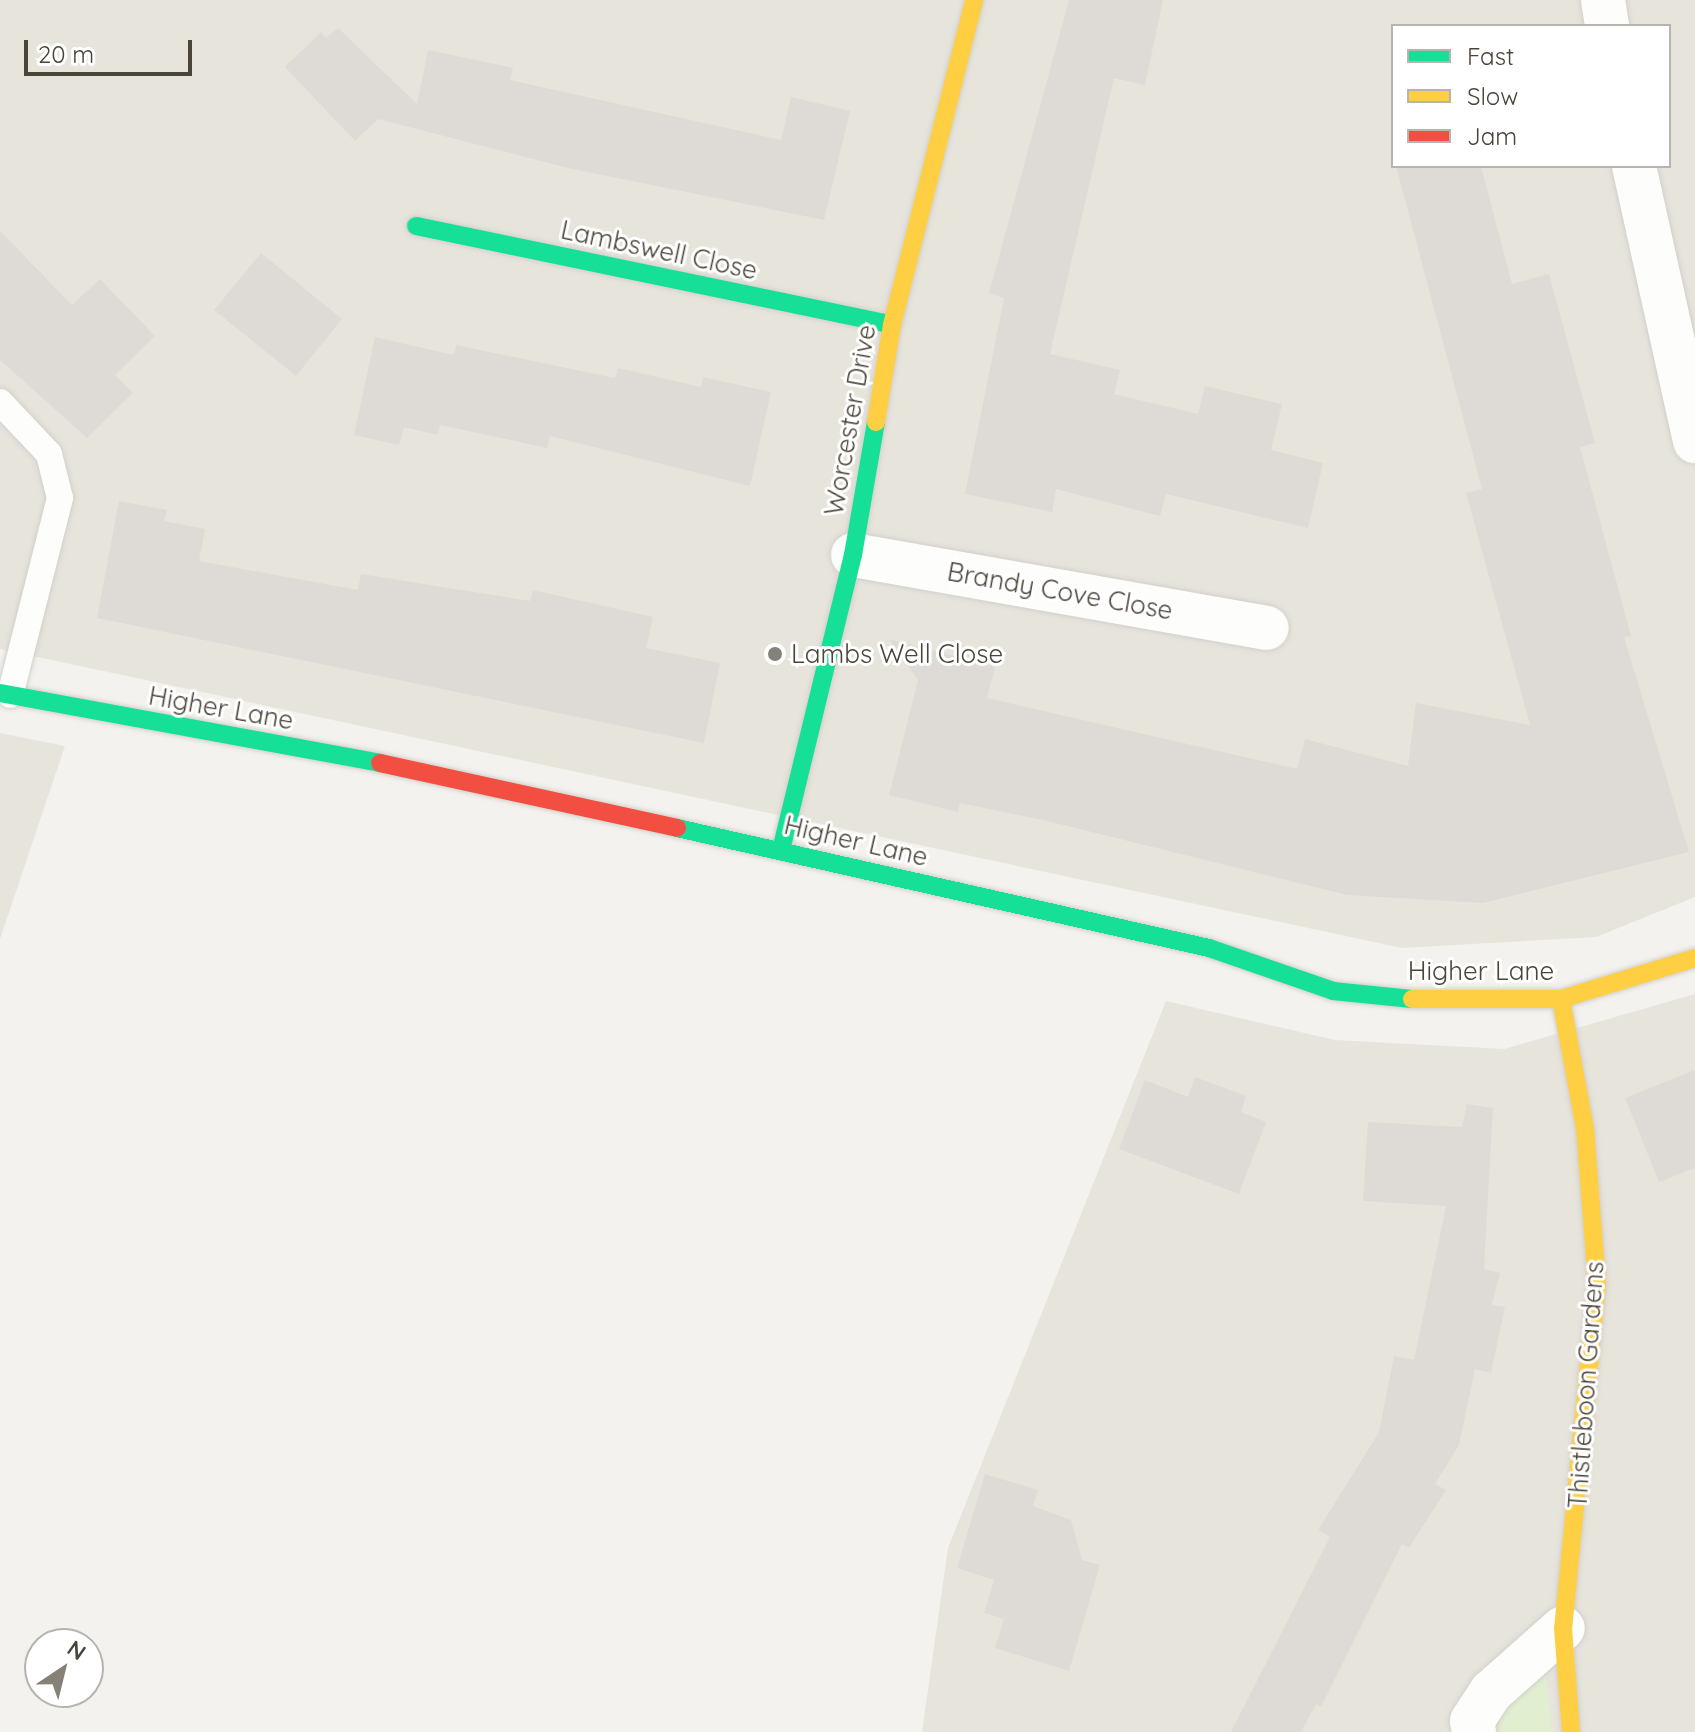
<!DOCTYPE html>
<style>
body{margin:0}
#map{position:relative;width:1695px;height:1732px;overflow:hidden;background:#f4f2ee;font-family:Quicksand,sans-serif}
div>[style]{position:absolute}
.residential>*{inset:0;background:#e7e4dc}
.green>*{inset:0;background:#e1eecf}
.building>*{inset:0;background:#dedbd6}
.roads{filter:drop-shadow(0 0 2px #d2d0cb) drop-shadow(0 0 2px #d2d0cb)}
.lane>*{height:26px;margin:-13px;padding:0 13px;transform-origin:13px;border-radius:13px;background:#fdfdfc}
.street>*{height:44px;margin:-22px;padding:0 22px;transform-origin:22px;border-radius:22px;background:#fdfdfc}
.fast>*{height:18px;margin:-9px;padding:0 9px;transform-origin:9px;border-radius:9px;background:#16e098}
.slow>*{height:18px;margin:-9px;padding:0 9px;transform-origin:9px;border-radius:9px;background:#ffcf43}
.jam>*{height:18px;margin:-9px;padding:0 9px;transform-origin:9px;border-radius:9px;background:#f24e42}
.dots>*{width:22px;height:22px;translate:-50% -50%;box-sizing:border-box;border:4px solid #fff;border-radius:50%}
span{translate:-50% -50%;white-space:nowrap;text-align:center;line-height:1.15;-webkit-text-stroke:6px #fff;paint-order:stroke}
.street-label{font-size:26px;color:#4b4439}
.poi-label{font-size:26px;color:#4b4439}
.left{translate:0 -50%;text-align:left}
.legend{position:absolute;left:1391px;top:24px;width:280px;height:144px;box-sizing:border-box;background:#fff;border:2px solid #b7b4b0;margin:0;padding:10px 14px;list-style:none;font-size:24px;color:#4b4439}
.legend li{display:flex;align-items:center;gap:16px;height:40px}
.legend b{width:40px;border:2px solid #b7b4b0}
.north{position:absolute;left:24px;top:1628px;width:80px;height:80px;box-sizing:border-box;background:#fff;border:2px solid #b7b4b0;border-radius:50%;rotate:35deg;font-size:22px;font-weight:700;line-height:32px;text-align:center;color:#4b4439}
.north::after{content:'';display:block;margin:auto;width:28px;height:36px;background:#868178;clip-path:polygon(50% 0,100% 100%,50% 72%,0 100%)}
.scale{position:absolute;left:24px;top:40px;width:168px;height:36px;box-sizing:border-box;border:4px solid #4b4439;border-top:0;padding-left:10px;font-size:24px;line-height:28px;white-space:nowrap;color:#4b4439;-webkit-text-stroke:6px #fff;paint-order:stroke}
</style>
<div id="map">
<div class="residential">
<i style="clip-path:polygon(evenodd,0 0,1695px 0,1695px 897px,1596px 937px,1402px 948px,0 649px,0 0,1393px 26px,1669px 26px,1669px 166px,1393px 166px,1393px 26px)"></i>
<i style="clip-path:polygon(0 733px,65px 746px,0 939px)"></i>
<i style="clip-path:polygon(1695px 994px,1695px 1732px,922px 1732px,948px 1548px,1166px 1001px,1335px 1040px,1504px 1049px)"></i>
</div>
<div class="green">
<i style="clip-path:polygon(1546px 1675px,1552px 1732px,1496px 1732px,1502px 1712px)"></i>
</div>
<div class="building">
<i style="clip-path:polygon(1069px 0,1163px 0,1145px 85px,1114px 78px,1050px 354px,1120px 370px,1114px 394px,1198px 414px,1205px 386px,1282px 404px,1271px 450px,1323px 463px,1308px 528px,1166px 494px,1160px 516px,1056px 489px,1052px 512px,965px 494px,1004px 298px,989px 293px)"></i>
<i style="clip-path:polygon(338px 28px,417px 104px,428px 50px,513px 68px,510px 80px,781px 140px,791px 97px,850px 111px,824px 220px,568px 168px,378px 119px,355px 141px,285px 67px,321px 32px,326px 38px)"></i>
<i style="clip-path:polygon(1396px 166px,1481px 166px,1512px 284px,1549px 274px,1595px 443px,1580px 447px,1631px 636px,1624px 637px,1689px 852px,1483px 903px,1347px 895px,1043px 820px,960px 803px,958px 812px,889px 795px,918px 680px,889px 639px,995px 667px,987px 698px,1297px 769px,1305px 739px,1408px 766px,1416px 703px,1530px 725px,1466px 493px,1482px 489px)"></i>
<i style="clip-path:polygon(0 231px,72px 305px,100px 279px,155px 336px,115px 375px,133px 393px,87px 438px,0 360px)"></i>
<i style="clip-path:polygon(261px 253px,342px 319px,296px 376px,214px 310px)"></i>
<i style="clip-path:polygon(375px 337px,454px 355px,456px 345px,615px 378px,618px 368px,701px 387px,703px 377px,771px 392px,750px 486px,550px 436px,547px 448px,440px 425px,438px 435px,404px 427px,399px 445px,354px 435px)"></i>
<i style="clip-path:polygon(119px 501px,167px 510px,164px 521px,205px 529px,199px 561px,358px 590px,361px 574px,530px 601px,533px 590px,653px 617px,646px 648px,720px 663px,704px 743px,97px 618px)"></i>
<i style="clip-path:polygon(1695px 1070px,1695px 1168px,1659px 1182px,1625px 1098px)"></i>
<i style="clip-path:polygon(1195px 1077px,1246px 1096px,1241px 1112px,1266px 1122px,1239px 1194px,1119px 1149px,1145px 1080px,1188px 1097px)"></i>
<i style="clip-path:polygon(1467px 1104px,1493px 1108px,1484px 1269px,1500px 1273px,1492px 1305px,1505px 1307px,1491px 1373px,1475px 1369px,1459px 1445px,1435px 1484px,1446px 1490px,1409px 1548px,1402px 1544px,1321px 1707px,1316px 1704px,1301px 1732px,1231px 1732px,1330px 1537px,1318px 1530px,1379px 1432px,1394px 1356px,1414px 1360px,1446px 1206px,1363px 1201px,1368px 1122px,1462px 1127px)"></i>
<i style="clip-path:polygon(985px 1474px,1038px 1490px,1033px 1506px,1071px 1520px,1082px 1560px,1100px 1565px,1069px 1671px,995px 1648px,1004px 1619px,984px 1613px,994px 1580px,957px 1568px)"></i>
</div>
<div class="roads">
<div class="lane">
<i style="left:0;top:402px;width:71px;rotate:46.7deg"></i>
<i style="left:49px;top:454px;width:45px;rotate:76deg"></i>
<i style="left:60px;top:498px;width:203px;rotate:104.2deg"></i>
</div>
<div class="street">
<i style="left:1603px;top:0;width:26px;rotate:81deg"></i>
<i style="left:1634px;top:166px;width:282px;rotate:77.5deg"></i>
<i style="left:853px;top:555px;width:420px;rotate:10deg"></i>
<i style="left:1474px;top:1732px;width:11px;rotate:-100deg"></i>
<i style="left:1472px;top:1721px;width:35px;rotate:-57deg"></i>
<i style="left:1491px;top:1692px;width:96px;rotate:-41.6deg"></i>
</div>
<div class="fast">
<i style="left:416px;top:226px;width:486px;rotate:11.7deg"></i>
<i style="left:0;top:693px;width:386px;rotate:10.4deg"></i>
<i style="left:677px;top:828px;width:545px;rotate:12.71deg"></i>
<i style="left:1209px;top:948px;width:131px;rotate:19.1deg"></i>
<i style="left:1333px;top:991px;width:79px;rotate:5.8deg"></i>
<i style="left:781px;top:850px;width:304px;rotate:-76.3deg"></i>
<i style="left:853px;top:555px;width:135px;rotate:-80.2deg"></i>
</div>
<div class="slow">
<i style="left:876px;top:422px;width:98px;rotate:-80.6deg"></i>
<i style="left:892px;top:325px;width:335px;rotate:-75.8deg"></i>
<i style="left:1412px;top:999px;width:149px"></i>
<i style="left:1561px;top:999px;width:140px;rotate:-17deg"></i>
<i style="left:1561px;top:999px;width:131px;rotate:79.5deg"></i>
<i style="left:1585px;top:1128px;width:155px;rotate:85.6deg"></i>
<i style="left:1597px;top:1283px;width:347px;rotate:95.6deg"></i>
<i style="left:1563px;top:1628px;width:104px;rotate:85.6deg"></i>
</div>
<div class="jam">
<i style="left:380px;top:763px;width:304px;rotate:12.3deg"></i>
</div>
</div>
<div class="dots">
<i style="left:775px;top:654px;background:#868178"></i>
</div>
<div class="street-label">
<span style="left:659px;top:250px;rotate:12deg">Lambswell Close</span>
<span style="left:850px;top:420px;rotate:-80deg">Worcester Drive</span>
<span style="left:1060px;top:591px;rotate:10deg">Brandy Cove Close</span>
<span style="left:221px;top:708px;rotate:10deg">Higher Lane</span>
<span style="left:856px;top:841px;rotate:13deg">Higher Lane</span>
<span style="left:1481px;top:971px">Higher Lane</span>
<span style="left:1586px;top:1385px;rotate:-86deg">Thistleboon Gardens</span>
</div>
<div class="poi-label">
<span class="left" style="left:791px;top:654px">Lambs Well Close</span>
</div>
<ul class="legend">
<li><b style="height:10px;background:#16e098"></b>Fast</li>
<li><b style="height:10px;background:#ffcf43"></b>Slow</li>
<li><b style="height:10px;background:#f24e42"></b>Jam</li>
</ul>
<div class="north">N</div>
<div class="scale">20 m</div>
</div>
